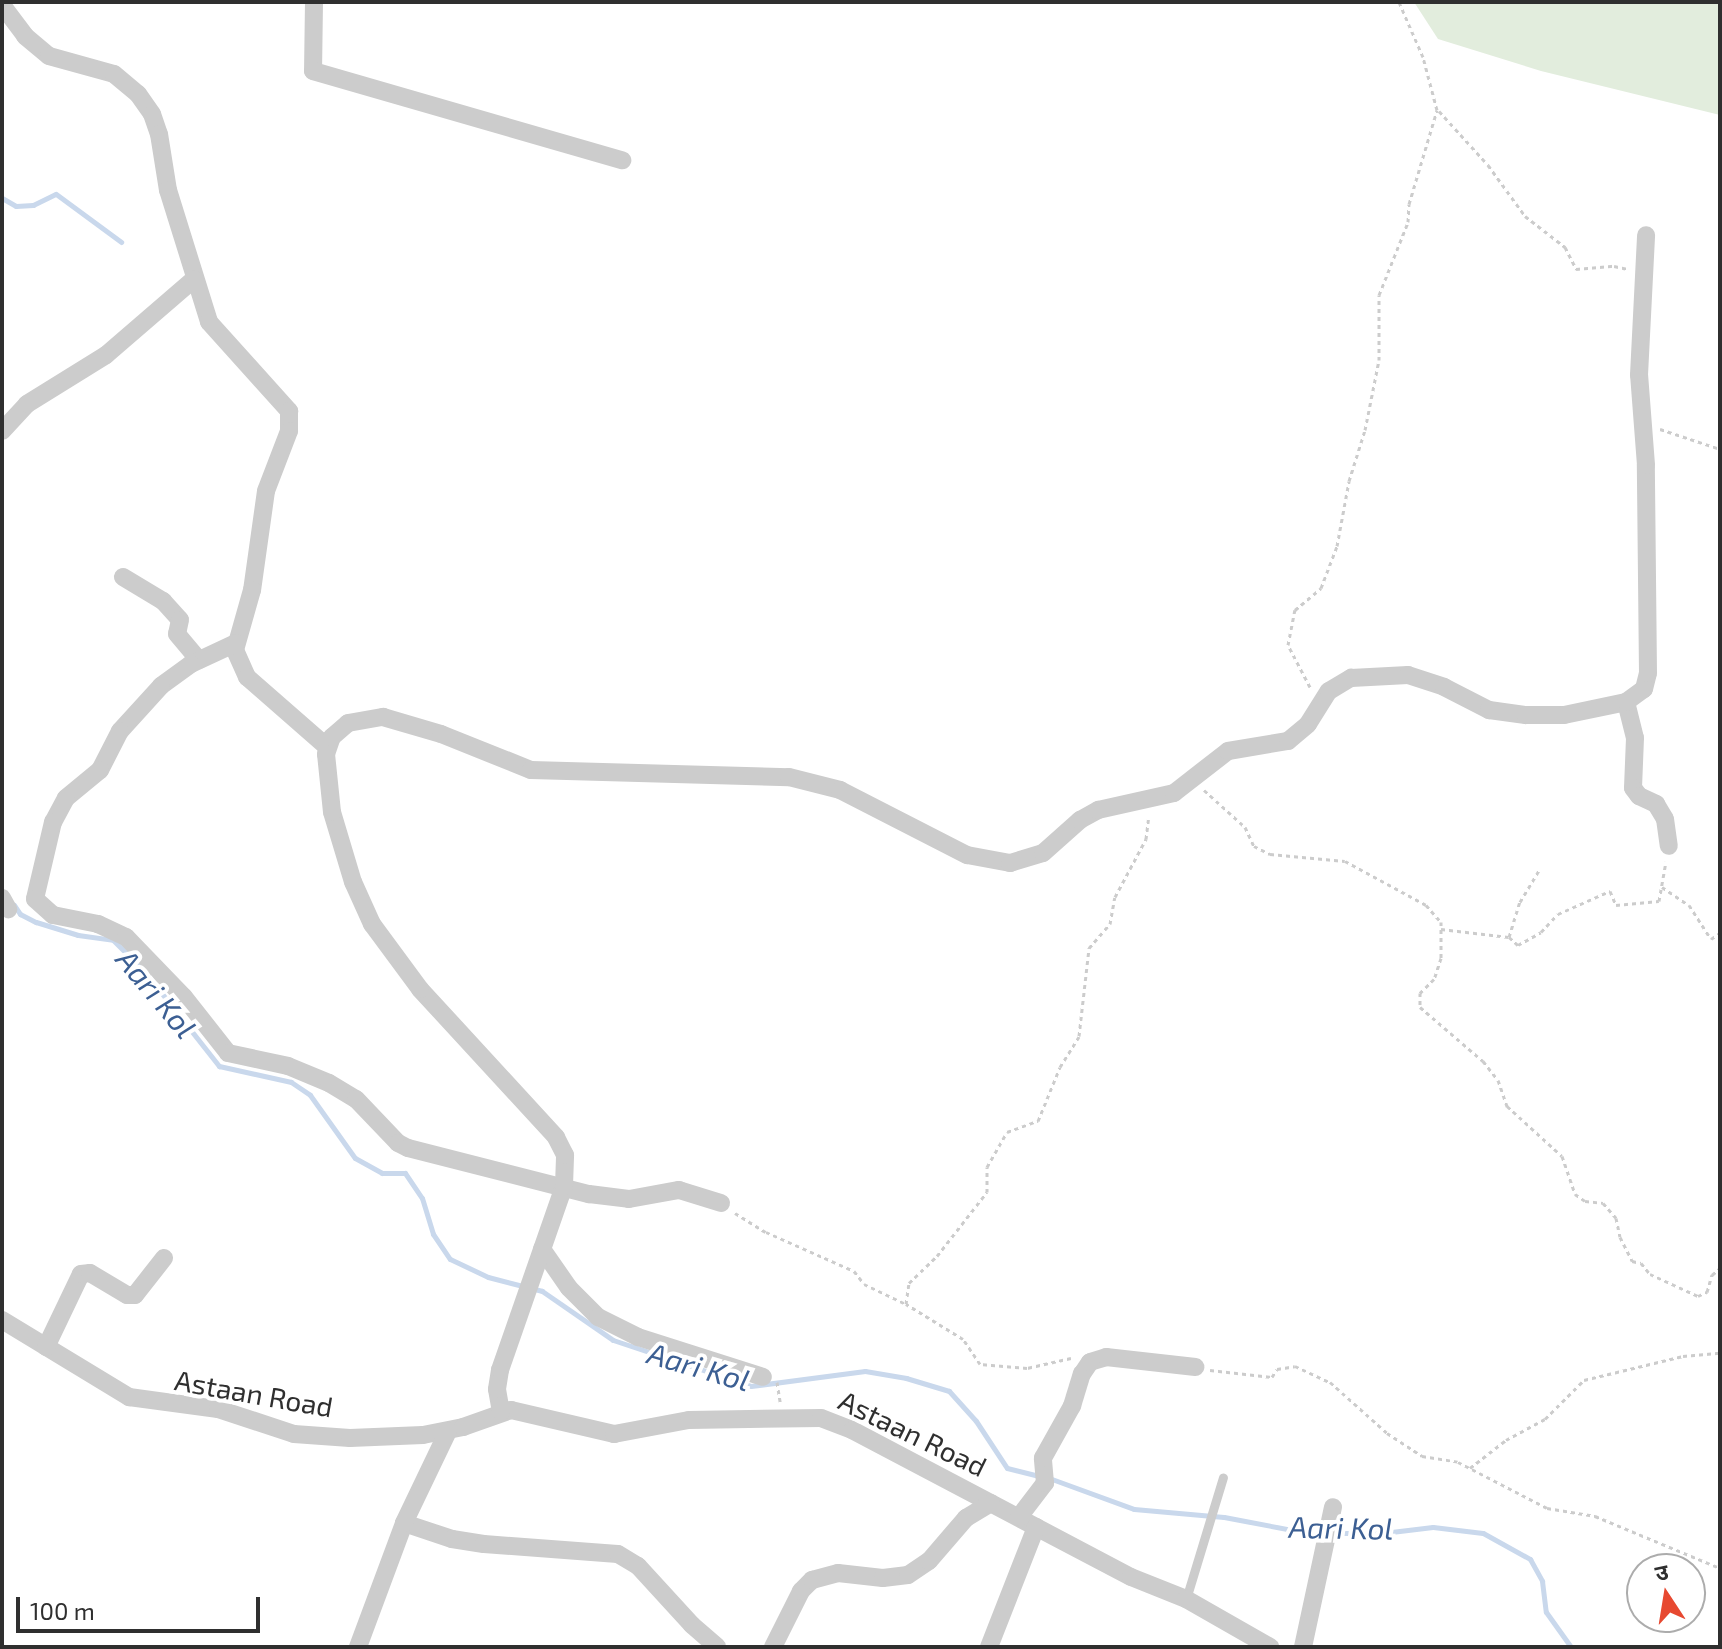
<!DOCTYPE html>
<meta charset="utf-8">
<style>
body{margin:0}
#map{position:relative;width:1722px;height:1649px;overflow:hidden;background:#fff;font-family:"Exo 2","Noto Sans Devanagari",sans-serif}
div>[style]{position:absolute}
.green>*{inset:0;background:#e2eddd}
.stream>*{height:5px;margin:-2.5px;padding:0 2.5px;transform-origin:2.5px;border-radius:2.5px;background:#c9d8ec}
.path>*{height:3px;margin-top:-1.5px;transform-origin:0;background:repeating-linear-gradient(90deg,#ccc 0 4px,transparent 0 8px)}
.service>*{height:9px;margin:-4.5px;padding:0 4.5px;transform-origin:4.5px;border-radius:4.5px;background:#ccc}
.minor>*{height:18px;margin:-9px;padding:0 9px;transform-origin:9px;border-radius:9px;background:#ccc}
span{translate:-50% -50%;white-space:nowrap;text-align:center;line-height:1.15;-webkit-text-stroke:8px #fff;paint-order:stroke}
.street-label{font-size:28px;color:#2f2f2f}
.water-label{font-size:30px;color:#3c5f93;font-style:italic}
.frame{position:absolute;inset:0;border:4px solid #2f2f2f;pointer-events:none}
.north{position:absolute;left:1626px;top:1553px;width:80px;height:80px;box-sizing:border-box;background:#fff;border:2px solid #acacac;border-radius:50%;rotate:348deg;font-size:22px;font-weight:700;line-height:32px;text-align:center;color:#2f2f2f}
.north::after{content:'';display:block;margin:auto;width:28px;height:36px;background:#e74931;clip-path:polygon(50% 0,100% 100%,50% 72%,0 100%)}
.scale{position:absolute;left:16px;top:1597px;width:244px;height:36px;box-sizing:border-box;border:4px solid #2f2f2f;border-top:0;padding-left:10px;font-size:24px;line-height:28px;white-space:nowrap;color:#2f2f2f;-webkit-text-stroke:6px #fff;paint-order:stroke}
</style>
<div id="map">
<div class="green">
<i style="clip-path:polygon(1414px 2px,1720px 2px,1720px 115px,1541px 71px,1438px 39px)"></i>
</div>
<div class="stream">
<i style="left:2px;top:198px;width:16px;rotate:30deg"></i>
<i style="left:16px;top:206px;width:17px;rotate:-3deg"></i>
<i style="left:33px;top:205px;width:25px;rotate:-26deg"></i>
<i style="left:56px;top:194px;width:81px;rotate:36.4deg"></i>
<i style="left:14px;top:905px;width:11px;rotate:56deg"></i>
<i style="left:20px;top:914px;width:18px;rotate:27deg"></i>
<i style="left:36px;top:922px;width:44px;rotate:17.2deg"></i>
<i style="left:78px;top:935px;width:35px;rotate:8deg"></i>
<i style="left:113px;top:940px;width:45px;rotate:45deg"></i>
<i style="left:145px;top:972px;width:120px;rotate:51.8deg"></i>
<i style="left:219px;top:1066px;width:74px;rotate:12.5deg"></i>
<i style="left:291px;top:1082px;width:23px;rotate:34deg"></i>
<i style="left:310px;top:1095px;width:77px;rotate:54.5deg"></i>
<i style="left:355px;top:1158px;width:31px;rotate:29deg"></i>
<i style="left:382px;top:1173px;width:23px"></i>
<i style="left:405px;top:1173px;width:30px;rotate:56deg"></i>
<i style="left:422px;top:1198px;width:38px;rotate:73deg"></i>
<i style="left:433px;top:1234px;width:30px;rotate:56deg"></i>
<i style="left:450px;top:1259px;width:42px;rotate:25.3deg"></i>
<i style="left:488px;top:1277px;width:56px;rotate:14.5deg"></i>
<i style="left:542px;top:1291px;width:86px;rotate:34.6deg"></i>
<i style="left:613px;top:1340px;width:145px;rotate:18.4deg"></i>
<i style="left:751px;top:1386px;width:115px;rotate:-7.5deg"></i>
<i style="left:865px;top:1371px;width:42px;rotate:9.7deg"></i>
<i style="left:906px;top:1378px;width:45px;rotate:16.8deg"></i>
<i style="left:949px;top:1391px;width:40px;rotate:48deg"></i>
<i style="left:976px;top:1421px;width:56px;rotate:56.6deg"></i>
<i style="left:1007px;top:1468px;width:33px;rotate:14deg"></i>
<i style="left:1049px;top:1478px;width:90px;rotate:20deg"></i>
<i style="left:1134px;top:1509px;width:90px;rotate:5.1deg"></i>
<i style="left:1224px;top:1517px;width:86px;rotate:10.8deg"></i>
<i style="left:1308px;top:1533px;width:75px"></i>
<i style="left:1383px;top:1533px;width:50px;rotate:-6.8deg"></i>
<i style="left:1433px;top:1527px;width:50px;rotate:6.8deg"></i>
<i style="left:1483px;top:1533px;width:54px;rotate:29deg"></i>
<i style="left:1530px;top:1559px;width:25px;rotate:61deg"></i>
<i style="left:1542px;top:1581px;width:31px;rotate:83deg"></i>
<i style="left:1546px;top:1612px;width:43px;rotate:54.5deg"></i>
</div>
<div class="path">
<i style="left:1439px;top:111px;width:73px;rotate:47.8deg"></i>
<i style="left:1488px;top:165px;width:63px;rotate:54deg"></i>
<i style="left:1525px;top:216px;width:51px;rotate:37.8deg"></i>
<i style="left:1565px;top:247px;width:25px;rotate:63deg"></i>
<i style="left:1576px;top:269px;width:38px;rotate:-5deg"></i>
<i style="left:1614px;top:266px;width:14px;rotate:12deg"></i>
<i style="left:1660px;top:429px;width:63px;rotate:18.4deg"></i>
<i style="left:1310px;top:687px;width:47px;rotate:-117.6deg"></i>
<i style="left:1288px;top:645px;width:36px;rotate:-79deg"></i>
<i style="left:1295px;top:610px;width:34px;rotate:-40deg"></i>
<i style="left:1321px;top:588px;width:45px;rotate:-69.1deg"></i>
<i style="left:1337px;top:546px;width:66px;rotate:-79.5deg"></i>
<i style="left:1349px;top:481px;width:53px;rotate:-72.6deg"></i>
<i style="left:1365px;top:430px;width:71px;rotate:-78.7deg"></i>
<i style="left:1379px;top:360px;width:65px;rotate:-90deg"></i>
<i style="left:1379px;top:295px;width:79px;rotate:-68.3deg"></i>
<i style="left:1408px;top:222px;width:18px;rotate:-87deg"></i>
<i style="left:1409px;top:204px;width:98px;rotate:-73.4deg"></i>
<i style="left:1437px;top:110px;width:55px;rotate:-104.8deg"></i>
<i style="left:1423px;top:57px;width:60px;rotate:-113.6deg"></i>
<i style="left:1204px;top:790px;width:55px;rotate:42.1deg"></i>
<i style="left:1245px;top:827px;width:21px;rotate:65deg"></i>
<i style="left:1254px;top:846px;width:18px;rotate:27deg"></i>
<i style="left:1270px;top:854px;width:75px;rotate:5.3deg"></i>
<i style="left:1345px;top:861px;width:92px;rotate:28.5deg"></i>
<i style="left:1426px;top:905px;width:23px;rotate:49deg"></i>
<i style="left:1441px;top:922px;width:36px;rotate:90deg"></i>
<i style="left:1441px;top:958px;width:22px;rotate:108deg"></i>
<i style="left:1434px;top:979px;width:20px;rotate:135deg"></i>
<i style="left:1420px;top:993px;width:14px;rotate:90deg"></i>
<i style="left:1420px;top:1007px;width:83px;rotate:40.6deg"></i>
<i style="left:1483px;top:1061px;width:24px;rotate:52deg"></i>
<i style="left:1498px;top:1080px;width:28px;rotate:71deg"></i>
<i style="left:1507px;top:1106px;width:74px;rotate:42.3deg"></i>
<i style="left:1562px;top:1156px;width:40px;rotate:71.1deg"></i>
<i style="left:1575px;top:1194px;width:12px;rotate:35deg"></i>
<i style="left:1585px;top:1201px;width:18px;rotate:6deg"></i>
<i style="left:1603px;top:1203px;width:20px;rotate:49deg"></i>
<i style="left:1616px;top:1218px;width:19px;rotate:78deg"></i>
<i style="left:1620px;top:1237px;width:27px;rotate:63deg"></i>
<i style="left:1632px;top:1261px;width:9px;rotate:13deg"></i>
<i style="left:1641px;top:1263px;width:14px;rotate:51deg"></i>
<i style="left:1650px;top:1274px;width:53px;rotate:24.6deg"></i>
<i style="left:1698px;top:1296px;width:10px;rotate:-24deg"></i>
<i style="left:1707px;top:1292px;width:18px;rotate:-74deg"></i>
<i style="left:1712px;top:1275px;width:11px;rotate:-41deg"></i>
<i style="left:1662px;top:887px;width:32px;rotate:34deg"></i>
<i style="left:1689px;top:905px;width:40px;rotate:57.1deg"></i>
<i style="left:1711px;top:939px;width:11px;rotate:-34deg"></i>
<i style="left:1441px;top:929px;width:68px;rotate:6.7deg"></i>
<i style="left:1509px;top:937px;width:37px;rotate:-73deg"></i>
<i style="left:1520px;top:902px;width:39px;rotate:-59deg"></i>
<i style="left:1509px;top:937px;width:12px;rotate:42deg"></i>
<i style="left:1518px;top:945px;width:26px;rotate:-29deg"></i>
<i style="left:1541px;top:932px;width:25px;rotate:-47deg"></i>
<i style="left:1558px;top:914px;width:57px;rotate:-23.9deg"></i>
<i style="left:1610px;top:891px;width:15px;rotate:67deg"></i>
<i style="left:1616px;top:905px;width:43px;rotate:-5.3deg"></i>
<i style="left:1659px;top:901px;width:40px;rotate:-80deg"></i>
<i style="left:735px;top:1213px;width:36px;rotate:32deg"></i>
<i style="left:766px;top:1232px;width:96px;rotate:23.9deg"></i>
<i style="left:854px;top:1271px;width:16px;rotate:52deg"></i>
<i style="left:864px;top:1284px;width:47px;rotate:25.5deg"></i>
<i style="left:1071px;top:1358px;width:45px;rotate:167.2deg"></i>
<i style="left:1027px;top:1368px;width:47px;rotate:-175.1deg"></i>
<i style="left:980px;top:1364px;width:30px;rotate:-124deg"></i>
<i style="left:963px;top:1339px;width:67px;rotate:-148.4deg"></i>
<i style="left:906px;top:1304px;width:21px;rotate:-82deg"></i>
<i style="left:909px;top:1283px;width:39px;rotate:-44deg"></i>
<i style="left:937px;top:1256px;width:81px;rotate:-52deg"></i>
<i style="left:987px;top:1192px;width:25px;rotate:-90deg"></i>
<i style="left:987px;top:1167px;width:40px;rotate:-60.3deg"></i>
<i style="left:1007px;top:1132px;width:33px;rotate:-20deg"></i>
<i style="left:1038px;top:1121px;width:58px;rotate:-67.8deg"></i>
<i style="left:1060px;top:1067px;width:36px;rotate:-58deg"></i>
<i style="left:1079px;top:1036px;width:89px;rotate:-83.5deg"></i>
<i style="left:1089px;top:948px;width:32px;rotate:-49deg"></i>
<i style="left:1110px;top:924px;width:27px;rotate:-80deg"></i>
<i style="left:1115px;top:897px;width:66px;rotate:-61.9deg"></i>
<i style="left:1146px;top:839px;width:23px;rotate:-83deg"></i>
<i style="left:1210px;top:1370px;width:62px;rotate:6.4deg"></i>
<i style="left:1272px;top:1377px;width:9px;rotate:-58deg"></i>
<i style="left:1277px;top:1369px;width:18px;rotate:-9deg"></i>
<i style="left:1295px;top:1366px;width:38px;rotate:25deg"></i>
<i style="left:1330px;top:1382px;width:76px;rotate:41.8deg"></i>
<i style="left:1387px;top:1433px;width:42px;rotate:33.3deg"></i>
<i style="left:1422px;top:1456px;width:36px;rotate:9deg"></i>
<i style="left:1458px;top:1462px;width:100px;rotate:27.3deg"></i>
<i style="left:1547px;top:1508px;width:49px;rotate:9.5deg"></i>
<i style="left:1595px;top:1516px;width:135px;rotate:22.6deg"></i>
<i style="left:777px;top:1382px;width:20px;rotate:81deg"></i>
<i style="left:1470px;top:1468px;width:46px;rotate:-37.9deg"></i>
<i style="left:1506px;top:1440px;width:44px;rotate:-28.3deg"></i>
<i style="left:1545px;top:1419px;width:55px;rotate:-45deg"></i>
<i style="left:1584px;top:1380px;width:102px;rotate:-13.6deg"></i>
<i style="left:1683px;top:1356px;width:37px;rotate:-5deg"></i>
</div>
<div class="service">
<i style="left:1186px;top:1599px;width:127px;rotate:-73.1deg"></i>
</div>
<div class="minor">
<i style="left:314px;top:2px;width:69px;rotate:90.8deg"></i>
<i style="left:313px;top:71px;width:322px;rotate:16.1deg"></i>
<i style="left:2px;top:5px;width:39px;rotate:53deg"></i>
<i style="left:25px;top:36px;width:31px;rotate:40deg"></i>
<i style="left:49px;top:56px;width:67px;rotate:15.5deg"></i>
<i style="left:114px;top:74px;width:31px;rotate:40deg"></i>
<i style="left:138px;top:94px;width:24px;rotate:55deg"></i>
<i style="left:152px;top:114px;width:21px;rotate:71deg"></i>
<i style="left:159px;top:134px;width:57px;rotate:80.9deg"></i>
<i style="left:168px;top:190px;width:138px;rotate:72.7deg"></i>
<i style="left:209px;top:322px;width:120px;rotate:48deg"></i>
<i style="left:289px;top:411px;width:20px;rotate:90deg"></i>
<i style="left:289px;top:431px;width:64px;rotate:111deg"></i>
<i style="left:266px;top:491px;width:100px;rotate:98deg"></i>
<i style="left:252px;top:590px;width:62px;rotate:105.8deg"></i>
<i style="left:235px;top:650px;width:30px;rotate:66deg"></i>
<i style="left:247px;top:677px;width:106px;rotate:41.2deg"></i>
<i style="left:2px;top:431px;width:37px;rotate:-47deg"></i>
<i style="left:27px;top:404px;width:93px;rotate:-31.8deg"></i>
<i style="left:106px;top:355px;width:116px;rotate:-40.8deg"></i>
<i style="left:123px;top:577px;width:47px;rotate:31deg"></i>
<i style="left:163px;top:601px;width:25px;rotate:48deg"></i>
<i style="left:180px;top:620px;width:14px;rotate:102deg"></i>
<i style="left:177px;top:634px;width:34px;rotate:50deg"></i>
<i style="left:236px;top:643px;width:50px;rotate:155deg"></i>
<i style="left:191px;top:664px;width:37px;rotate:144deg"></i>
<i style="left:161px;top:686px;width:61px;rotate:132.3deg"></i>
<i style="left:120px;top:731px;width:44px;rotate:117.1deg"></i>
<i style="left:100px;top:770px;width:44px;rotate:140.5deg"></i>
<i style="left:66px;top:798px;width:27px;rotate:118deg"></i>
<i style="left:53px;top:822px;width:79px;rotate:103.2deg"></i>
<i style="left:35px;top:899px;width:24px;rotate:42deg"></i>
<i style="left:53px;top:915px;width:46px;rotate:11.3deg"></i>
<i style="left:98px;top:924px;width:31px;rotate:25deg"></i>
<i style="left:126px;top:937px;width:83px;rotate:46deg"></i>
<i style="left:184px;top:997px;width:71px;rotate:51.8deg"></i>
<i style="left:228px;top:1053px;width:61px;rotate:12.2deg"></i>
<i style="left:288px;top:1066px;width:44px;rotate:22.5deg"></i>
<i style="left:329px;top:1083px;width:31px;rotate:31deg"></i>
<i style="left:356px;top:1099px;width:61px;rotate:46.3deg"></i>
<i style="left:398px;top:1143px;width:11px;rotate:27deg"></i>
<i style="left:408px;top:1148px;width:187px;rotate:14.3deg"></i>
<i style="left:589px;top:1194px;width:40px;rotate:7.1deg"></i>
<i style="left:629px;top:1199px;width:51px;rotate:-10.2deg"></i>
<i style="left:679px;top:1190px;width:44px;rotate:17.2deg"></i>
<i style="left:1626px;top:702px;width:37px;rotate:76deg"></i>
<i style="left:1635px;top:738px;width:50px;rotate:92.3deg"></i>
<i style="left:1633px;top:788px;width:10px;rotate:53deg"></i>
<i style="left:1639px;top:796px;width:19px;rotate:25deg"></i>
<i style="left:1656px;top:804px;width:17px;rotate:59deg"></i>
<i style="left:1665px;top:819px;width:27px;rotate:82deg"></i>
<i style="left:2px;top:898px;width:13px;rotate:61deg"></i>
<i style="left:542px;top:1249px;width:47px;rotate:55.3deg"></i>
<i style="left:569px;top:1288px;width:41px;rotate:45deg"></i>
<i style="left:598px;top:1317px;width:45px;rotate:26.6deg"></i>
<i style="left:638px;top:1337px;width:131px;rotate:17.7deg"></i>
<i style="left:2px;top:1320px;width:149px;rotate:31.2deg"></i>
<i style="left:129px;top:1397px;width:90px;rotate:7.7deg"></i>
<i style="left:218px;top:1409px;width:80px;rotate:18.2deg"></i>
<i style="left:294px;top:1434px;width:56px;rotate:4.1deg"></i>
<i style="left:350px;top:1438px;width:73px;rotate:-2.4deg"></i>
<i style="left:423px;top:1435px;width:41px;rotate:-11.3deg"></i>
<i style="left:463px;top:1427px;width:51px;rotate:-19.5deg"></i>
<i style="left:511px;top:1410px;width:106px;rotate:13.1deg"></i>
<i style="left:614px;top:1434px;width:76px;rotate:-10.6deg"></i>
<i style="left:689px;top:1420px;width:132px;rotate:-0.9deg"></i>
<i style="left:821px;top:1418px;width:33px;rotate:21deg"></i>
<i style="left:852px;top:1430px;width:315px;rotate:27.8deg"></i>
<i style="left:1131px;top:1577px;width:59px;rotate:21.8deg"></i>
<i style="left:1186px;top:1599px;width:97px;rotate:29.7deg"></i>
<i style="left:46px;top:1347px;width:81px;rotate:-64.4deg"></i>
<i style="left:81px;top:1274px;width:9px;rotate:-6deg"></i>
<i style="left:90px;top:1273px;width:43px;rotate:30.7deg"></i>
<i style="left:127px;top:1295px;width:8px"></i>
<i style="left:135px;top:1295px;width:47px;rotate:-51.9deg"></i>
<i style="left:501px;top:1412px;width:23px;rotate:-100deg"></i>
<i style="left:497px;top:1389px;width:19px;rotate:-81deg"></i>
<i style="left:500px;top:1370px;width:195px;rotate:-70.8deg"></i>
<i style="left:564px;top:1186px;width:31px;rotate:-88deg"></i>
<i style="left:565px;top:1155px;width:20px;rotate:-117deg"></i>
<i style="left:556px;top:1137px;width:201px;rotate:-132.6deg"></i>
<i style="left:420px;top:989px;width:81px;rotate:-126.4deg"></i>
<i style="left:372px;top:924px;width:46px;rotate:-114.3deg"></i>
<i style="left:353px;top:882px;width:73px;rotate:-106.7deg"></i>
<i style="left:332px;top:812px;width:58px;rotate:-95.9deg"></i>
<i style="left:326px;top:754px;width:18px;rotate:-71deg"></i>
<i style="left:332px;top:737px;width:21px;rotate:-41deg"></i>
<i style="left:348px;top:723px;width:36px;rotate:-10deg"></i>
<i style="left:383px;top:717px;width:60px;rotate:16.3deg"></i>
<i style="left:441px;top:734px;width:97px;rotate:21.8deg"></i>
<i style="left:531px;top:770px;width:258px;rotate:1.6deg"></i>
<i style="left:789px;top:777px;width:53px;rotate:14.3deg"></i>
<i style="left:840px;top:790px;width:143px;rotate:27.1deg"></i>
<i style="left:967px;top:855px;width:44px;rotate:10.5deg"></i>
<i style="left:1010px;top:863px;width:34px;rotate:-17deg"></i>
<i style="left:1043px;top:853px;width:50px;rotate:-41.7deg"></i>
<i style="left:1080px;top:820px;width:21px;rotate:-29deg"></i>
<i style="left:1098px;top:810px;width:78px;rotate:-12.6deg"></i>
<i style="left:1174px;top:793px;width:68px;rotate:-37.9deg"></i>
<i style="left:1228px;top:751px;width:61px;rotate:-9.5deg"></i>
<i style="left:1288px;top:741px;width:26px;rotate:-40deg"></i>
<i style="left:1308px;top:724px;width:39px;rotate:-58deg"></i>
<i style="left:1329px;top:691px;width:26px;rotate:-31deg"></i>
<i style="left:1351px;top:678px;width:57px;rotate:-3deg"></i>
<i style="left:1408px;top:675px;width:38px;rotate:18deg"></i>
<i style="left:1444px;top:687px;width:51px;rotate:27.1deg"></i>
<i style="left:1489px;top:710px;width:37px;rotate:8deg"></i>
<i style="left:1526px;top:715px;width:38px"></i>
<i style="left:1564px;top:715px;width:63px;rotate:-11.8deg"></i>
<i style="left:1626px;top:702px;width:22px;rotate:-36deg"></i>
<i style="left:1644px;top:689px;width:16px;rotate:-76deg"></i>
<i style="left:1648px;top:673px;width:208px;rotate:-90.6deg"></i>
<i style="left:1646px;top:465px;width:90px;rotate:-94.4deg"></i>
<i style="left:1639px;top:375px;width:140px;rotate:-87.1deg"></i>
<i style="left:1019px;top:1517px;width:43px;rotate:-52.6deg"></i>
<i style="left:1045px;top:1483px;width:25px;rotate:-95deg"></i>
<i style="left:1043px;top:1458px;width:60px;rotate:-60.9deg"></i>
<i style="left:1072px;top:1406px;width:34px;rotate:-73deg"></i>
<i style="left:1082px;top:1374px;width:14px;rotate:-56deg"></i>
<i style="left:1090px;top:1362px;width:17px;rotate:-17deg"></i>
<i style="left:1106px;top:1357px;width:90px;rotate:6.4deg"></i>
<i style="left:404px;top:1523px;width:51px;rotate:18.4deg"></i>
<i style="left:452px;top:1539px;width:32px;rotate:9deg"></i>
<i style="left:484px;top:1544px;width:134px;rotate:4.3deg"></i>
<i style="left:618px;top:1554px;width:23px;rotate:31deg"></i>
<i style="left:638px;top:1566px;width:80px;rotate:47.5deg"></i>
<i style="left:692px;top:1625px;width:33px;rotate:41deg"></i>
<i style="left:358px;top:1647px;width:132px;rotate:-69.6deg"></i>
<i style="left:404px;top:1523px;width:102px;rotate:-64.4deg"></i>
<i style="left:773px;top:1647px;width:63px;rotate:-63.4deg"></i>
<i style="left:801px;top:1591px;width:16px;rotate:-45deg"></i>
<i style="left:812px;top:1580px;width:27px;rotate:-15deg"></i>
<i style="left:838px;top:1573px;width:45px;rotate:6.3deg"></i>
<i style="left:883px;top:1578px;width:25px;rotate:-7deg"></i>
<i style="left:908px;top:1575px;width:25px;rotate:-34deg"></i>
<i style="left:929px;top:1561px;width:57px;rotate:-49.3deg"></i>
<i style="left:966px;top:1518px;width:29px;rotate:-31deg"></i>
<i style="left:989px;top:1647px;width:129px;rotate:-68.6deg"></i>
<i style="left:1303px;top:1647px;width:143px;rotate:-77.9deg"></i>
</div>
<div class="street-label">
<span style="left:254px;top:1393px;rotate:10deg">Astaan Road</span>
<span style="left:913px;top:1433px;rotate:26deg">Astaan Road</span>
</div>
<div class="water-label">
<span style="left:157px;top:993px;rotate:50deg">Aari Kol</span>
<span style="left:699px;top:1366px;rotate:16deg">Aari Kol</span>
<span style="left:1341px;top:1527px;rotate:1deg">Aari Kol</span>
</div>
<div class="frame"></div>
<div class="north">उ</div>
<div class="scale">100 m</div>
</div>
